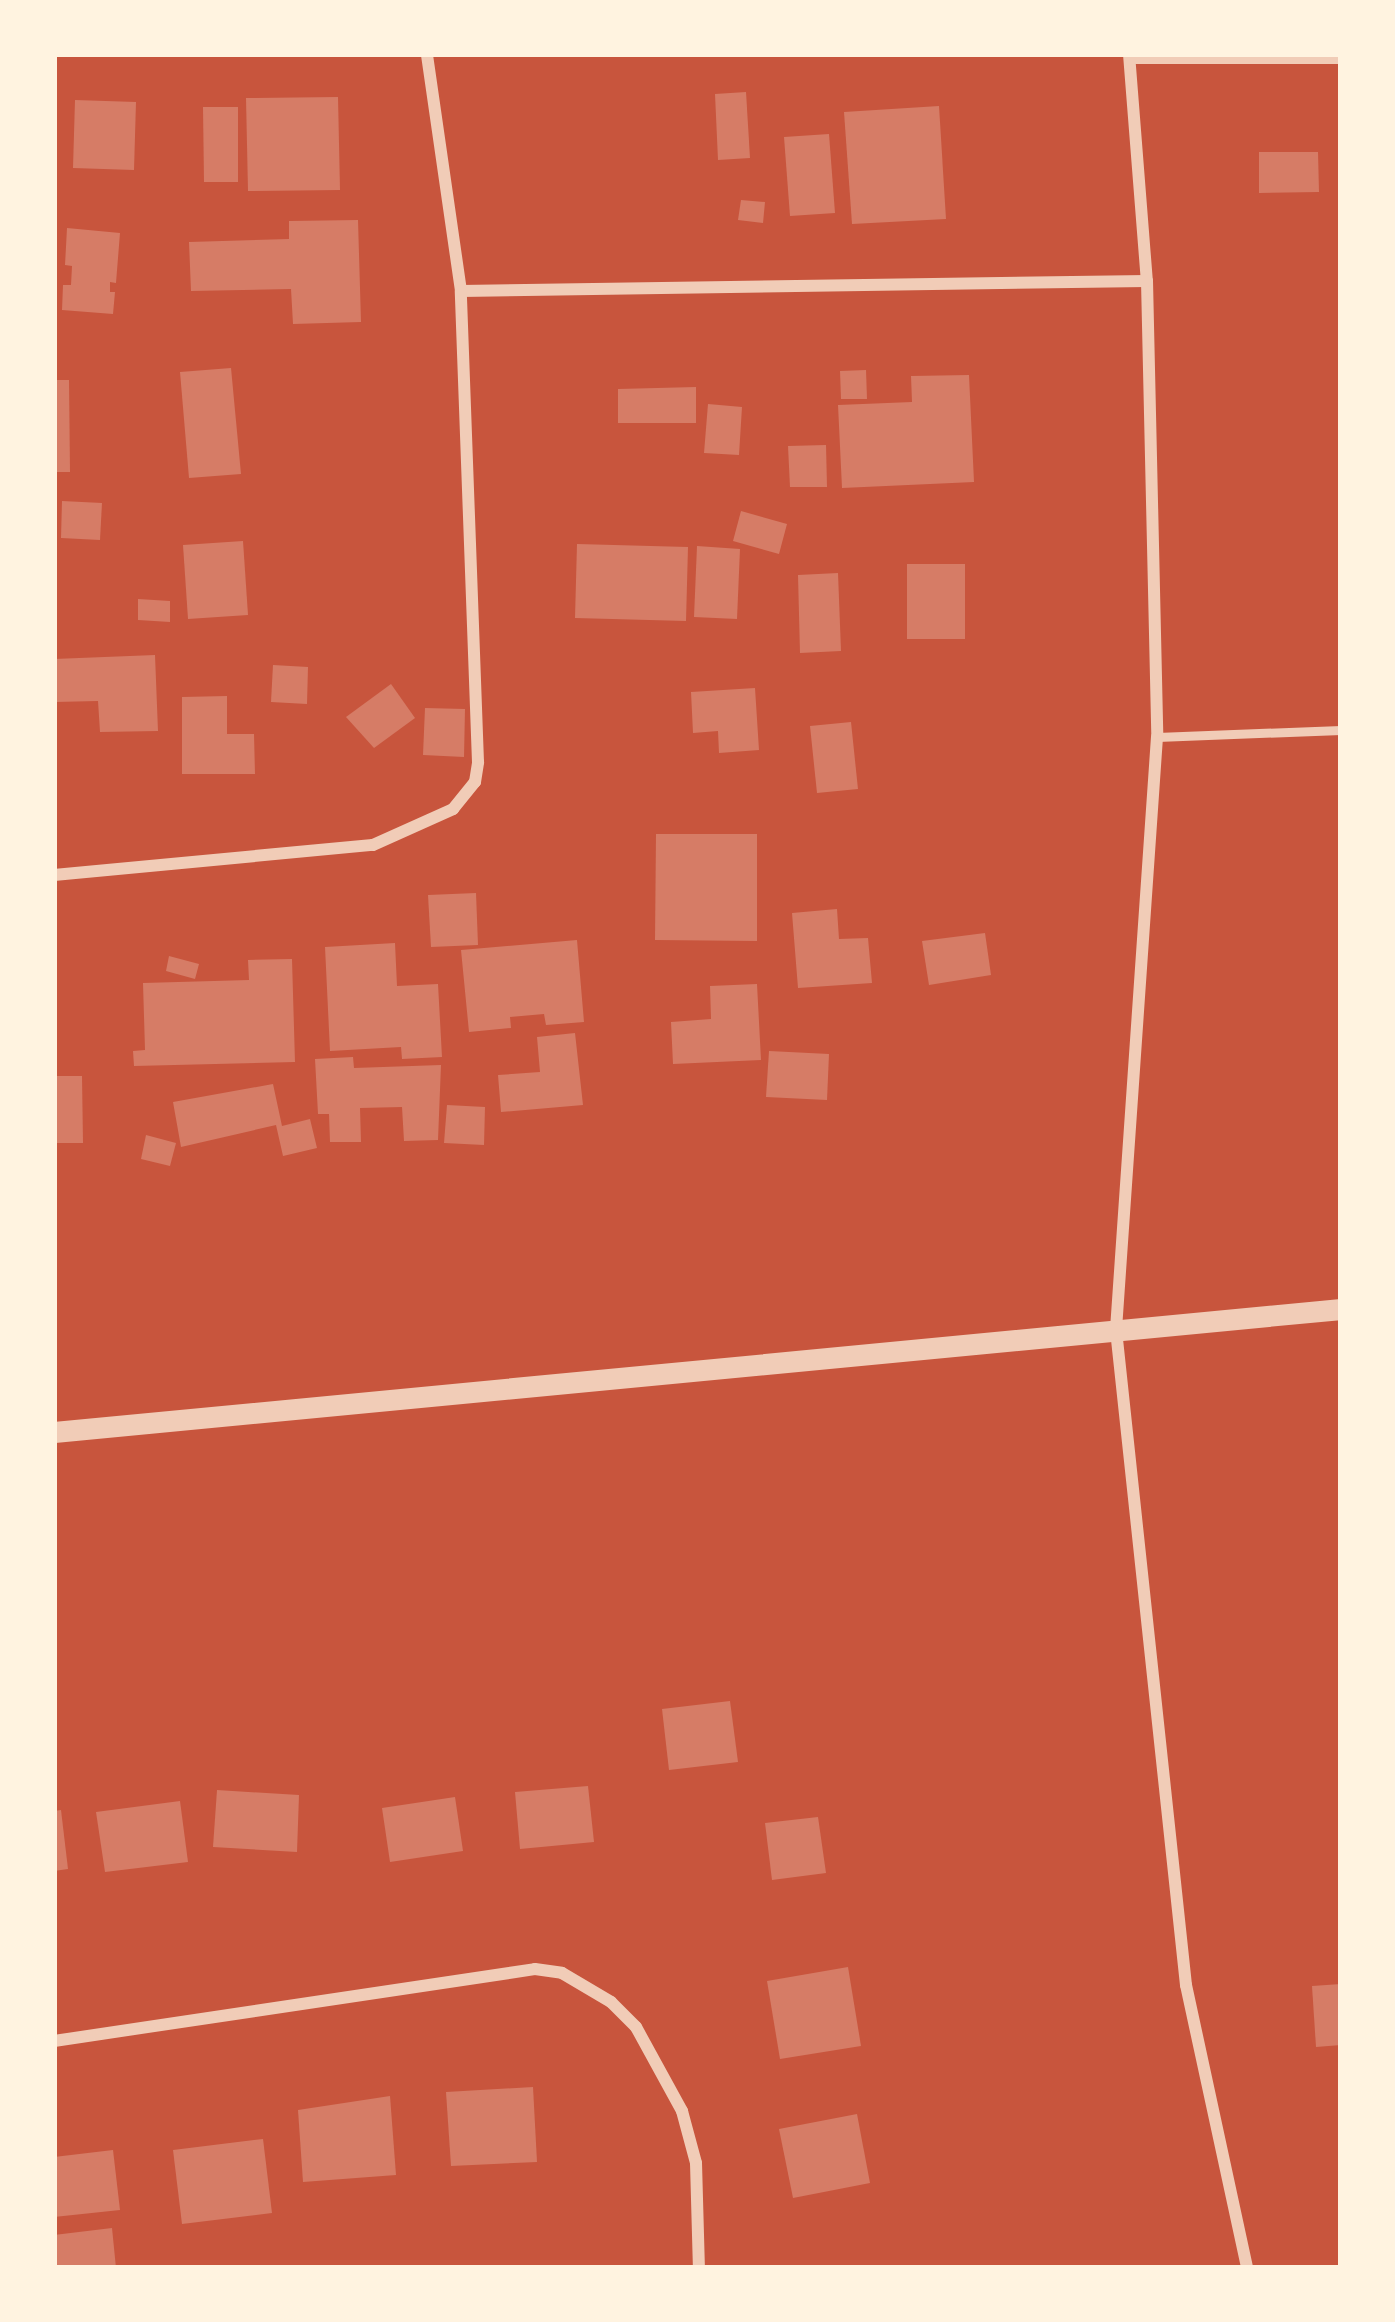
<!DOCTYPE html>
<style>
body{margin:0}
#map{position:relative;width:1395px;height:2322px;overflow:hidden;background:#c8553d;font-family:"Libre Baskerville",serif}
div>[style]{position:absolute}
.building>*{inset:0;background:#d67c66}
.service>*{height:9px;margin:-4.5px;padding:0 4.5px;transform-origin:4.5px;border-radius:4.5px;background:#f1ccb7}
.minor>*{height:12px;margin:-6px;padding:0 6px;transform-origin:6px;border-radius:6px;background:#f1ccb7}
.tertiary>*{height:21px;margin:-10.5px;padding:0 10.5px;transform-origin:10.5px;border-radius:10.5px;background:#f1ccb7}
span{translate:-50% -50%;white-space:nowrap;text-align:center;line-height:1.15;-webkit-text-stroke:9px #fff3e0;paint-order:stroke}
.frame{position:absolute;inset:0;border:57px solid #fff3e0;pointer-events:none}
</style>
<div id="map">
<div class="building">
<i style="clip-path:polygon(746px 92px,750px 158px,718px 160px,715px 94px)"></i>
<i style="clip-path:polygon(338px 97px,340px 190px,248px 191px,246px 98px)"></i>
<i style="clip-path:polygon(75px 100px,136px 102px,134px 170px,73px 168px)"></i>
<i style="clip-path:polygon(939px 106px,946px 219px,852px 224px,844px 112px)"></i>
<i style="clip-path:polygon(203px 107px,238px 107px,238px 182px,204px 182px)"></i>
<i style="clip-path:polygon(829px 134px,835px 213px,790px 216px,784px 137px)"></i>
<i style="clip-path:polygon(1259px 152px,1318px 152px,1319px 192px,1259px 193px)"></i>
<i style="clip-path:polygon(741px 200px,765px 202px,763px 223px,738px 220px)"></i>
<i style="clip-path:polygon(358px 220px,361px 322px,293px 324px,291px 289px,191px 291px,189px 242px,289px 239px,289px 221px)"></i>
<i style="clip-path:polygon(67px 228px,120px 233px,116px 283px,110px 282px,110px 292px,115px 292px,113px 314px,62px 310px,63px 285px,71px 285px,72px 266px,65px 265px)"></i>
<i style="clip-path:polygon(231px 368px,241px 474px,189px 478px,180px 372px)"></i>
<i style="clip-path:polygon(866px 370px,867px 399px,841px 399px,840px 371px)"></i>
<i style="clip-path:polygon(969px 375px,974px 482px,842px 488px,838px 405px,912px 402px,911px 376px)"></i>
<i style="clip-path:polygon(54px 380px,69px 380px,70px 472px,54px 472px)"></i>
<i style="clip-path:polygon(696px 387px,696px 423px,618px 423px,618px 389px)"></i>
<i style="clip-path:polygon(708px 404px,742px 407px,739px 455px,704px 453px)"></i>
<i style="clip-path:polygon(826px 445px,827px 487px,790px 487px,788px 446px)"></i>
<i style="clip-path:polygon(62px 501px,102px 503px,100px 540px,61px 538px)"></i>
<i style="clip-path:polygon(741px 511px,787px 524px,779px 554px,733px 541px)"></i>
<i style="clip-path:polygon(243px 541px,248px 615px,188px 619px,183px 545px)"></i>
<i style="clip-path:polygon(577px 544px,688px 547px,686px 621px,575px 618px)"></i>
<i style="clip-path:polygon(697px 546px,740px 549px,737px 619px,694px 617px)"></i>
<i style="clip-path:polygon(907px 564px,965px 564px,965px 639px,907px 639px)"></i>
<i style="clip-path:polygon(838px 573px,841px 651px,800px 653px,798px 575px)"></i>
<i style="clip-path:polygon(138px 599px,170px 601px,170px 622px,138px 620px)"></i>
<i style="clip-path:polygon(155px 655px,158px 731px,100px 732px,98px 701px,55px 702px,54px 659px)"></i>
<i style="clip-path:polygon(273px 665px,308px 667px,307px 704px,271px 702px)"></i>
<i style="clip-path:polygon(391px 684px,415px 718px,374px 748px,346px 717px)"></i>
<i style="clip-path:polygon(755px 688px,759px 750px,719px 753px,718px 731px,693px 733px,691px 692px)"></i>
<i style="clip-path:polygon(227px 696px,227px 734px,254px 734px,255px 774px,182px 774px,182px 697px)"></i>
<i style="clip-path:polygon(425px 708px,465px 709px,464px 757px,423px 755px)"></i>
<i style="clip-path:polygon(851px 722px,858px 789px,817px 793px,810px 726px)"></i>
<i style="clip-path:polygon(656px 834px,757px 834px,757px 941px,655px 940px)"></i>
<i style="clip-path:polygon(476px 893px,478px 945px,431px 947px,428px 895px)"></i>
<i style="clip-path:polygon(837px 909px,839px 939px,868px 938px,872px 983px,798px 988px,792px 913px)"></i>
<i style="clip-path:polygon(985px 933px,991px 975px,929px 985px,922px 941px)"></i>
<i style="clip-path:polygon(577px 940px,584px 1022px,546px 1025px,544px 1014px,510px 1017px,511px 1028px,469px 1032px,461px 950px)"></i>
<i style="clip-path:polygon(395px 943px,397px 986px,438px 984px,442px 1057px,402px 1059px,401px 1047px,330px 1051px,325px 947px)"></i>
<i style="clip-path:polygon(169px 956px,199px 964px,195px 979px,166px 971px)"></i>
<i style="clip-path:polygon(292px 959px,295px 1062px,134px 1066px,133px 1051px,145px 1050px,143px 983px,249px 980px,248px 960px)"></i>
<i style="clip-path:polygon(757px 984px,761px 1060px,673px 1064px,671px 1022px,711px 1019px,710px 986px)"></i>
<i style="clip-path:polygon(575px 1033px,583px 1105px,501px 1112px,498px 1075px,540px 1072px,537px 1037px)"></i>
<i style="clip-path:polygon(769px 1051px,829px 1054px,827px 1100px,766px 1097px)"></i>
<i style="clip-path:polygon(353px 1057px,354px 1068px,441px 1065px,438px 1140px,404px 1141px,402px 1107px,360px 1108px,361px 1142px,330px 1142px,329px 1114px,318px 1114px,315px 1059px)"></i>
<i style="clip-path:polygon(54px 1076px,82px 1076px,83px 1143px,54px 1143px)"></i>
<i style="clip-path:polygon(273px 1084px,282px 1126px,310px 1119px,317px 1148px,283px 1156px,276px 1125px,181px 1147px,173px 1102px)"></i>
<i style="clip-path:polygon(447px 1105px,485px 1107px,484px 1145px,444px 1143px)"></i>
<i style="clip-path:polygon(146px 1135px,176px 1143px,170px 1166px,141px 1159px)"></i>
<i style="clip-path:polygon(730px 1701px,738px 1762px,669px 1770px,662px 1709px)"></i>
<i style="clip-path:polygon(588px 1786px,594px 1842px,520px 1849px,515px 1792px)"></i>
<i style="clip-path:polygon(217px 1790px,299px 1795px,297px 1852px,213px 1847px)"></i>
<i style="clip-path:polygon(455px 1797px,463px 1851px,390px 1862px,382px 1808px)"></i>
<i style="clip-path:polygon(180px 1801px,188px 1862px,105px 1872px,96px 1812px)"></i>
<i style="clip-path:polygon(61px 1810px,68px 1869px,54px 1871px,54px 1811px)"></i>
<i style="clip-path:polygon(818px 1817px,826px 1873px,772px 1880px,765px 1823px)"></i>
<i style="clip-path:polygon(848px 1967px,861px 2046px,780px 2059px,767px 1981px)"></i>
<i style="clip-path:polygon(1341px 1984px,1341px 2045px,1316px 2047px,1312px 1986px)"></i>
<i style="clip-path:polygon(533px 2087px,537px 2162px,451px 2166px,446px 2092px)"></i>
<i style="clip-path:polygon(390px 2096px,396px 2175px,303px 2182px,298px 2110px)"></i>
<i style="clip-path:polygon(857px 2114px,870px 2183px,793px 2198px,779px 2129px)"></i>
<i style="clip-path:polygon(263px 2139px,272px 2213px,182px 2224px,173px 2150px)"></i>
<i style="clip-path:polygon(113px 2150px,120px 2210px,54px 2217px,54px 2157px)"></i>
<i style="clip-path:polygon(112px 2228px,116px 2268px,54px 2268px,54px 2235px)"></i>
</div>
<div class="service">
<i style="left:1129px;top:59px;width:212px"></i>
<i style="left:1157px;top:737px;width:184px;rotate:-2.2deg"></i>
</div>
<div class="minor">
<i style="left:1129px;top:54px;width:228px;rotate:85.5deg"></i>
<i style="left:1147px;top:281px;width:456px;rotate:88.7deg"></i>
<i style="left:1157px;top:737px;width:594px;rotate:93.96deg"></i>
<i style="left:1116px;top:1330px;width:659px;rotate:83.9deg"></i>
<i style="left:1186px;top:1985px;width:289px;rotate:77.8deg"></i>
<i style="left:461px;top:291px;width:686px;rotate:-0.84deg"></i>
<i style="left:54px;top:875px;width:320px;rotate:-5.4deg"></i>
<i style="left:373px;top:845px;width:88px;rotate:-24.2deg"></i>
<i style="left:453px;top:809px;width:35px;rotate:-51deg"></i>
<i style="left:475px;top:782px;width:20px;rotate:-81deg"></i>
<i style="left:478px;top:762px;width:471px;rotate:-92.1deg"></i>
<i style="left:461px;top:291px;width:239px;rotate:-98.2deg"></i>
<i style="left:54px;top:2041px;width:486px;rotate:-8.5deg"></i>
<i style="left:535px;top:1969px;width:27px;rotate:8deg"></i>
<i style="left:562px;top:1973px;width:57px;rotate:30.6deg"></i>
<i style="left:611px;top:2002px;width:35px;rotate:45deg"></i>
<i style="left:636px;top:2027px;width:96px;rotate:61.3deg"></i>
<i style="left:682px;top:2111px;width:54px;rotate:74.9deg"></i>
<i style="left:696px;top:2163px;width:105px;rotate:88.4deg"></i>
</div>
<div class="tertiary">
<i style="left:54px;top:1432px;width:1293px;rotate:-5.46deg"></i>
</div>
<div class="frame"></div>
</div>
